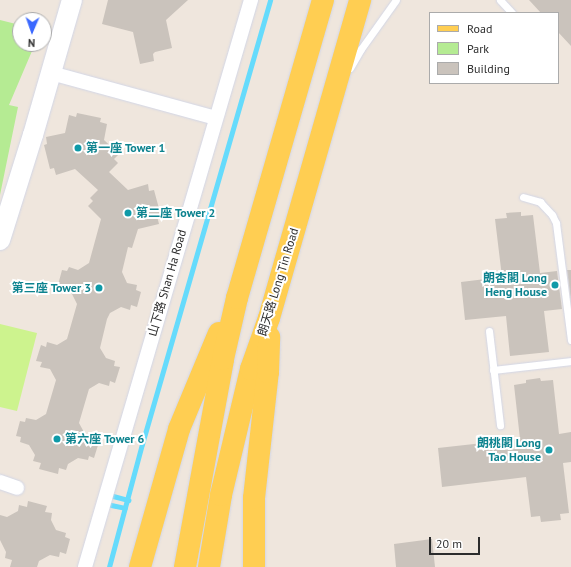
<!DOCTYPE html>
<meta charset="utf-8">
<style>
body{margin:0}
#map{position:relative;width:571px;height:567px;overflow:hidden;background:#efe6dd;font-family:"PT Sans","Noto Sans TC",sans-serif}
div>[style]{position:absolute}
.green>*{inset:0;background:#b5eb93}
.pitch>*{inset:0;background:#cdf38e}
.stream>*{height:5px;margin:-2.5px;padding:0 2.5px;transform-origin:2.5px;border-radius:2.5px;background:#65dbfc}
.building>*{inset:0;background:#cac3bc}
.roads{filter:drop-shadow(0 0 1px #d2d6e6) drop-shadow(0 0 1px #d2d6e6)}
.lane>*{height:7px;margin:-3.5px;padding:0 3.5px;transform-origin:3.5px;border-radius:3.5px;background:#fff}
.street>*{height:14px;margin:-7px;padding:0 7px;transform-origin:7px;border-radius:7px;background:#fff}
.secondary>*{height:20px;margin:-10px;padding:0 10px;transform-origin:10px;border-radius:10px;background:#fff}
.primary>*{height:22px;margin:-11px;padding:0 11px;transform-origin:11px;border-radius:11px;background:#ffce52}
.dots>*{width:11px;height:11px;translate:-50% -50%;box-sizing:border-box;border:2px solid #fff;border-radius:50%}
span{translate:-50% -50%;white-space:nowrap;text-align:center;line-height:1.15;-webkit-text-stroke:4px #fff;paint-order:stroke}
.culture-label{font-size:12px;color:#0d838f;font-weight:700}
.left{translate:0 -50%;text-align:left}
.right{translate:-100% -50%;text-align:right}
.street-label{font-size:12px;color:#2c2c2c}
.legend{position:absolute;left:429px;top:12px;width:130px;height:72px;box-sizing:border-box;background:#fff;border:1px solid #ababab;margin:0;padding:5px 7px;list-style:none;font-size:12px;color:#2c2c2c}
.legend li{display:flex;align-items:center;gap:8px;height:20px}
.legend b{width:20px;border:1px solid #ababab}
.north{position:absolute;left:12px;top:12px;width:40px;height:40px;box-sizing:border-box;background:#fff;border:1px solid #ababab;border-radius:50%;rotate:182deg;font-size:11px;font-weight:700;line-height:16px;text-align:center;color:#2c2c2c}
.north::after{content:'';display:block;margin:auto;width:14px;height:18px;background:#3a68ff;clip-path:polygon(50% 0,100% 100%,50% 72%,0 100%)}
.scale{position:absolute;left:429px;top:537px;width:51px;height:18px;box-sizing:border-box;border:2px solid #2c2c2c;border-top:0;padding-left:5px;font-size:12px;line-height:14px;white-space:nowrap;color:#2c2c2c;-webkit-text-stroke:3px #fff;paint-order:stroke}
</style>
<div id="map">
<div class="green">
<i style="clip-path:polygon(0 20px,20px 25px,20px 44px,35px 44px,9px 105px,18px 107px,0 195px)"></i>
</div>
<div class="pitch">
<i style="clip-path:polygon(0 324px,37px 333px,17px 411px,0 407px)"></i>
</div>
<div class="stream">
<i style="left:113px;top:496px;width:16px;rotate:15deg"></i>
<i style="left:111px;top:505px;width:14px;rotate:12deg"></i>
<i style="left:109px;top:567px;width:127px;rotate:-75deg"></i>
<i style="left:142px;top:444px;width:462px;rotate:-73.9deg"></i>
</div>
<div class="building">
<i style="clip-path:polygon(108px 0,188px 0,166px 20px,172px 48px,155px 52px,153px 54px,154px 61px,140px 64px,133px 32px,102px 24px)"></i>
<i style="clip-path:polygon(529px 0,571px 0,571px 46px,558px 32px,558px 13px,541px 13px)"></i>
<i style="clip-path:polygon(77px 113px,101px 118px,100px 122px,107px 124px,104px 140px,119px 154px,114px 159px,118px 163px,109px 172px,128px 190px,148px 184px,149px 191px,154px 190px,161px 216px,157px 216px,159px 224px,138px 229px,132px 248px,128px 247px,122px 272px,127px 283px,137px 285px,136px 290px,141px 292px,137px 307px,131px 305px,130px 310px,121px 307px,110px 313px,107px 319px,100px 348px,106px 358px,115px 361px,114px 366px,120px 367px,115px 383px,110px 381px,109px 386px,99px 383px,89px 389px,79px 423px,85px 434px,95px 436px,93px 441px,99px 442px,94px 458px,89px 456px,88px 460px,78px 458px,68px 464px,66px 470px,59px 468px,58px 474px,39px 469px,41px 463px,33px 461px,35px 455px,29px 445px,20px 442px,21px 437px,16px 436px,20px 421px,25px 422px,26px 418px,36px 420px,46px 414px,56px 380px,50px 369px,40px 367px,42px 362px,36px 361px,41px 345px,46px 347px,47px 342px,57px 345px,67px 339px,77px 304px,72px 294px,62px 291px,63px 287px,58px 285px,62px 270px,67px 271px,69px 267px,78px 270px,89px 263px,101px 219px,88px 206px,93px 201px,90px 198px,98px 190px,75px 169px,56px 175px,54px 168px,50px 169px,44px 145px,47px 144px,46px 137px,65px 133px,69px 115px,76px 117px)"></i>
<i style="clip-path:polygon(521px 212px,521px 216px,533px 215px,540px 273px,557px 271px,562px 309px,544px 311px,549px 352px,510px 356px,506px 316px,465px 320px,461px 282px,502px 277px,495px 219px,507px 218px,506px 213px)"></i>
<i style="clip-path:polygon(567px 270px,571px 270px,571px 301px)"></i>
<i style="clip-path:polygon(540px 378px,541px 381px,553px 380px,559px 434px,571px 432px,571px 462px,563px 463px,569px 513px,560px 514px,561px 520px,541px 522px,540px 516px,531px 517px,526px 477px,442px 487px,438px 448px,520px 439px,514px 385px,526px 383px,526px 380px)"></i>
<i style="clip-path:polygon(28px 501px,47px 506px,45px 512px,52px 513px,51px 520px,56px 530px,66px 533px,65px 537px,70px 539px,66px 554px,60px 552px,59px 557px,50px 555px,39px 561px,37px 567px,10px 567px,12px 560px,5px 558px,6px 552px,0 540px,0 515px,7px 517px,18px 511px,19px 505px,27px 507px)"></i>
<i style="clip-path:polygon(432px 539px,435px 567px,396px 567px,394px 544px)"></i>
</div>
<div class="roads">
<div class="lane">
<i style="left:500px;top:0;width:18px;rotate:47deg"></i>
<i style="left:350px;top:68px;width:22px;rotate:-60deg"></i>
<i style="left:361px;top:49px;width:60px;rotate:-54.5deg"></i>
<i style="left:523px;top:197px;width:18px;rotate:16deg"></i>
<i style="left:540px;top:202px;width:18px;rotate:47deg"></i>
<i style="left:552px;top:215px;width:9px;rotate:63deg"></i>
<i style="left:556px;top:223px;width:118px;rotate:82.7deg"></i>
<i style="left:489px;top:331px;width:95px;rotate:83.3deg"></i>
<i style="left:493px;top:370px;width:79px;rotate:-6.6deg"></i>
</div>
<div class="street">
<i style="left:51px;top:73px;width:170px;rotate:15.3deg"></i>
<i style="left:0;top:482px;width:18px;rotate:19deg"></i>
<i style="left:85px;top:567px;width:591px;rotate:-73.68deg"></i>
</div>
<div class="secondary">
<i style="left:0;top:240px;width:110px;rotate:-72.6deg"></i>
<i style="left:33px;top:135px;width:141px;rotate:-73.9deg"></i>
</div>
<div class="primary">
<i style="left:140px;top:567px;width:143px;rotate:-74.2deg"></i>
<i style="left:179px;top:429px;width:104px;rotate:-67.4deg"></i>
<i style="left:185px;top:567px;width:211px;rotate:-79.6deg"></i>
<i style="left:223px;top:359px;width:63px;rotate:-77.1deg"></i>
<i style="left:237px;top:298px;width:310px;rotate:-73.9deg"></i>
<i style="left:209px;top:567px;width:73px;rotate:-80.5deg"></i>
<i style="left:221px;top:495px;width:130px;rotate:-76.6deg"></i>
<i style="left:251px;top:369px;width:54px;rotate:-70.6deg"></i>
<i style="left:269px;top:318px;width:331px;rotate:-74deg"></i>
<i style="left:254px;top:567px;width:69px;rotate:-90deg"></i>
<i style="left:254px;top:498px;width:127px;rotate:-83.7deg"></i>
<i style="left:268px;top:372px;width:35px;rotate:-88deg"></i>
</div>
</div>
<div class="dots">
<i style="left:78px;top:148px;background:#0f9aa8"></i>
<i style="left:128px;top:213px;background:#0f9aa8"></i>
<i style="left:555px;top:285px;background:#0f9aa8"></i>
<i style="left:99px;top:288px;background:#0f9aa8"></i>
<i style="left:57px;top:439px;background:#0f9aa8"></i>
<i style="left:549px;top:450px;background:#0f9aa8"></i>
</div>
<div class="culture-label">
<span class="left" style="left:86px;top:148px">第一座 Tower 1</span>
<span class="left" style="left:136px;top:213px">第二座 Tower 2</span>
<span class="right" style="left:547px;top:285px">朗杏閣 Long<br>Heng House</span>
<span class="right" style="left:91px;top:288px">第三座 Tower 3</span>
<span class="left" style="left:65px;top:439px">第六座 Tower 6</span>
<span class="right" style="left:541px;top:450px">朗桃閣 Long<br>Tao House</span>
</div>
<div class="street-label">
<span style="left:278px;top:282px;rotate:-73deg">朗天路 Long Tin Road</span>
<span style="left:167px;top:283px;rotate:-74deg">山下路 Shan Ha Road</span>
</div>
<ul class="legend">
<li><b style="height:5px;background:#ffce52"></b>Road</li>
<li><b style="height:11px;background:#b5eb93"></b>Park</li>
<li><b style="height:11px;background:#cac3bc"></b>Building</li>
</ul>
<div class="north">N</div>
<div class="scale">20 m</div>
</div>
